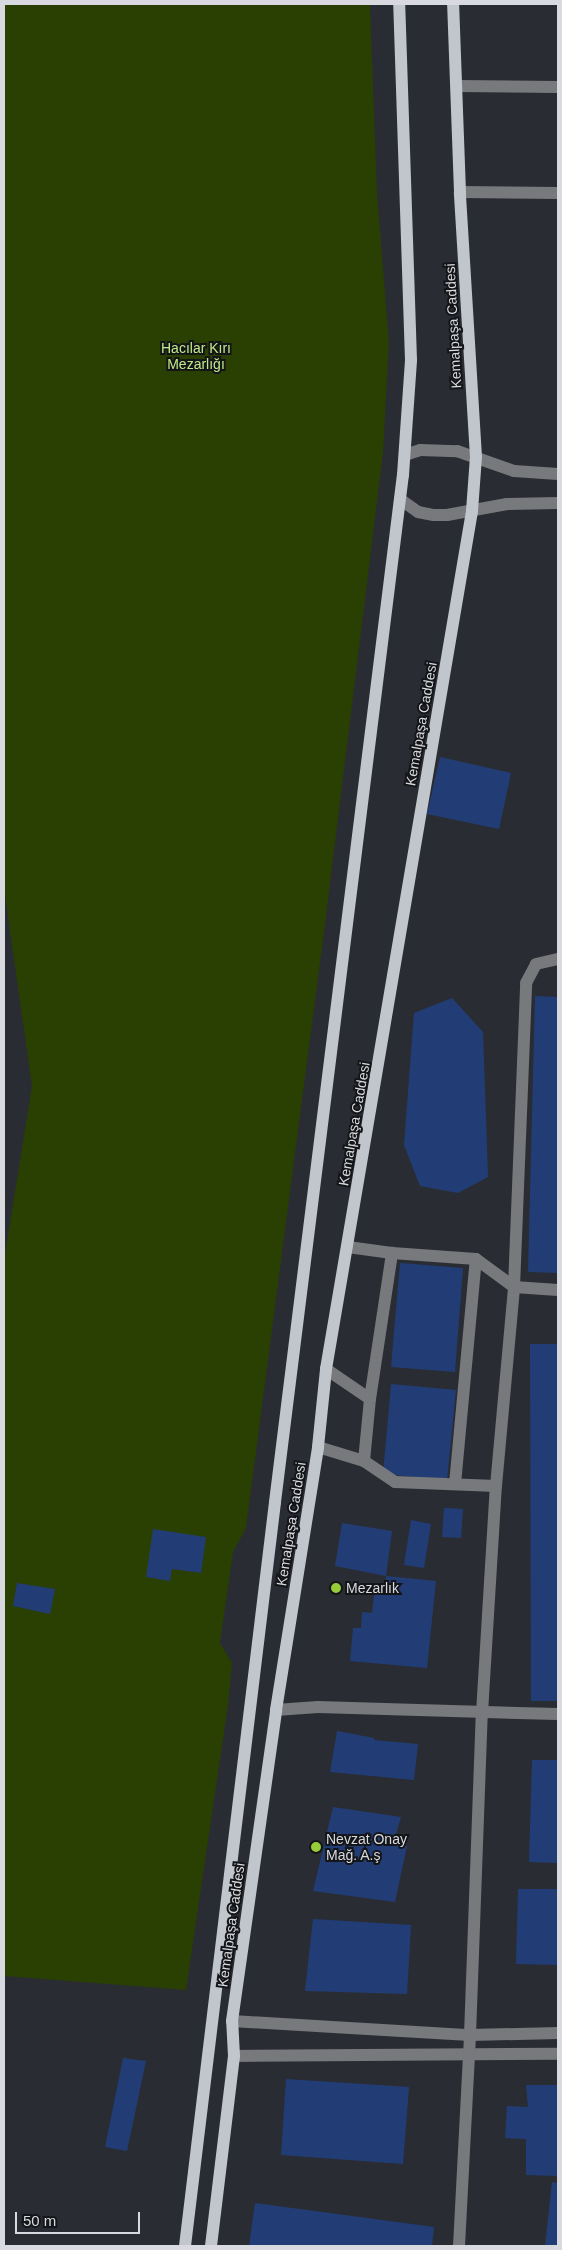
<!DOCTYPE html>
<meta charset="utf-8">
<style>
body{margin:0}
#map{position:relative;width:562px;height:2250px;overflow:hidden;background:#292d33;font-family:Arial,sans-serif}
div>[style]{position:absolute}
.green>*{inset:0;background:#2a3f02}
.building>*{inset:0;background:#223d76}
.minor>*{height:12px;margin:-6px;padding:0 6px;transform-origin:6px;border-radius:6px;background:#77797c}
.major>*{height:12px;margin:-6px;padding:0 6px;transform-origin:6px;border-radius:6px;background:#c1c5cc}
.dots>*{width:14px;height:14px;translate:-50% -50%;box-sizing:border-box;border:2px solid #141518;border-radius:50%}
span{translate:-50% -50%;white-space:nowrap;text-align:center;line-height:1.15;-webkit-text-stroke:4px #141518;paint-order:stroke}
.street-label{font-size:14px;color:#d8dadf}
.park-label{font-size:14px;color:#bfe988}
.poi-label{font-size:14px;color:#d8dadf}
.left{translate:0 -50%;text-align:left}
.frame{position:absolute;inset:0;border:5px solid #d8dadf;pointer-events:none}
.scale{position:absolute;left:15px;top:2212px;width:125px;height:22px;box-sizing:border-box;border:2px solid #d8dadf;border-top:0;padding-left:6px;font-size:15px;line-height:18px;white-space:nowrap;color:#d8dadf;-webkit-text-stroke:4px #141518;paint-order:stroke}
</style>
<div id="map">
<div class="green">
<i style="clip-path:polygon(4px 4px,370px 4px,377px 194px,389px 342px,383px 453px,324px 932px,246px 1528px,233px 1552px,220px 1643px,232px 1663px,228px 1705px,186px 1990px,4px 1976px,4px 1260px,32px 1086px,4px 889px)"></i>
</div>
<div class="building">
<i style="clip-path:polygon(440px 757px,511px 773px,499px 829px,427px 814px)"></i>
<i style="clip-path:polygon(535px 996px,558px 997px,558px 1273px,528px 1272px)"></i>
<i style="clip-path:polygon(452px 998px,483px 1032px,488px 1177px,458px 1193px,420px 1186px,404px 1145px,414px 1013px)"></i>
<i style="clip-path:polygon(400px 1263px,463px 1268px,455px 1372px,391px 1367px)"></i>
<i style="clip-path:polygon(530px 1344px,558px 1344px,558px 1701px,531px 1701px)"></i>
<i style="clip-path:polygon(391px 1384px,456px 1390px,447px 1480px,383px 1474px)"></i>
<i style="clip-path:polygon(444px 1508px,463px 1509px,461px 1538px,442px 1537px)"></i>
<i style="clip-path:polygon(411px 1520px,431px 1524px,424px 1568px,404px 1565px)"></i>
<i style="clip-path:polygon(342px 1523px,392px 1531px,386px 1576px,335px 1566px)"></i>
<i style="clip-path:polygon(153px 1529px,206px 1537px,201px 1573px,172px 1569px,170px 1581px,146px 1577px)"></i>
<i style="clip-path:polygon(386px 1576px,436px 1581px,427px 1668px,350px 1661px,353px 1628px,361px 1628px,362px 1612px,372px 1613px,374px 1595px,378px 1595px,379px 1586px,385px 1587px)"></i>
<i style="clip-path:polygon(17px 1583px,55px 1589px,50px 1614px,13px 1606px)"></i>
<i style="clip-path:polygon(337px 1731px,374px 1738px,374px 1740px,418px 1744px,414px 1780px,330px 1772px)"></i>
<i style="clip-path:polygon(532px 1760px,558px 1760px,558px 1863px,529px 1862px)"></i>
<i style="clip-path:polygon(333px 1807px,401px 1817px,393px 1844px,407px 1846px,395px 1902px,313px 1891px)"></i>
<i style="clip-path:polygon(518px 1889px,558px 1889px,558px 1965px,516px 1964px)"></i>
<i style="clip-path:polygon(313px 1919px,411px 1925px,407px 1994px,305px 1991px)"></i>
<i style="clip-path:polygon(123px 2058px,146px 2061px,127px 2151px,105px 2147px)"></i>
<i style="clip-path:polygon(286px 2079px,409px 2087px,403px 2164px,281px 2155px)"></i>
<i style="clip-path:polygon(526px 2085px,558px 2085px,558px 2176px,526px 2175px,526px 2139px,505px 2138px,507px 2106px,528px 2107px)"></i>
<i style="clip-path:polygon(552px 2182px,558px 2183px,558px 2246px,545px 2246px)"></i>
<i style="clip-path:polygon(255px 2203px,434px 2227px,432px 2246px,249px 2246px)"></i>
</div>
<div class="minor">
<i style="left:457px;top:86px;width:101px;rotate:0.6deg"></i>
<i style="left:460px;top:192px;width:98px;rotate:0.6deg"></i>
<i style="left:405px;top:455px;width:16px;rotate:-18deg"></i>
<i style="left:420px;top:450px;width:37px;rotate:2deg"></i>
<i style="left:457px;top:451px;width:60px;rotate:19.3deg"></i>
<i style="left:514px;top:471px;width:44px;rotate:3.9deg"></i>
<i style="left:400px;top:499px;width:22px;rotate:36deg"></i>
<i style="left:418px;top:512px;width:16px;rotate:11deg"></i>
<i style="left:434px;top:515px;width:13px"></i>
<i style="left:447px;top:515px;width:61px;rotate:-10.4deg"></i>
<i style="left:507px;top:504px;width:51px;rotate:-1.1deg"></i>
<i style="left:348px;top:1247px;width:44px;rotate:7.8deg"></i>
<i style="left:392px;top:1253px;width:84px;rotate:4.1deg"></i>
<i style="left:476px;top:1259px;width:47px;rotate:36.4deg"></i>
<i style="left:514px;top:1287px;width:44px;rotate:3.9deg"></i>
<i style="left:326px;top:1369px;width:53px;rotate:34.3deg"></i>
<i style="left:318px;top:1447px;width:48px;rotate:16.9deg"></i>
<i style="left:364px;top:1461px;width:37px;rotate:34deg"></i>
<i style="left:395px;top:1482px;width:101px;rotate:2.3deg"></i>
<i style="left:364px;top:1461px;width:62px;rotate:-84.5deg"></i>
<i style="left:370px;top:1399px;width:148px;rotate:-81.4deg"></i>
<i style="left:455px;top:1484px;width:226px;rotate:-84.7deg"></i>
<i style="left:276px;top:1710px;width:42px;rotate:-4.1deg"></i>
<i style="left:318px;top:1707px;width:240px;rotate:1.7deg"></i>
<i style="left:232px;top:2021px;width:238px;rotate:3.4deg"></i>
<i style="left:470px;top:2035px;width:88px;rotate:-1.3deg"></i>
<i style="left:234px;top:2056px;width:324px;rotate:-0.4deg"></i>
<i style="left:459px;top:2246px;width:211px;rotate:-87deg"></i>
<i style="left:470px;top:2035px;width:322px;rotate:-87.9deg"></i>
<i style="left:482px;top:1713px;width:227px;rotate:-86.5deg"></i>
<i style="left:496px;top:1486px;width:200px;rotate:-84.8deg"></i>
<i style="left:514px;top:1287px;width:304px;rotate:-87.7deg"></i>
<i style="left:526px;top:983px;width:21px;rotate:-62deg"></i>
<i style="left:536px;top:964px;width:23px;rotate:-13deg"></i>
</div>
<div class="major">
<i style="left:185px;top:2246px;width:749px;rotate:-83.1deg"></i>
<i style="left:275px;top:1502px;width:1035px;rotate:-82.9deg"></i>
<i style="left:403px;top:475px;width:115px;rotate:-86deg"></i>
<i style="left:411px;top:360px;width:356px;rotate:-91.9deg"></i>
<i style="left:211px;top:2246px;width:191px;rotate:-83.1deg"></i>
<i style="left:234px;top:2056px;width:35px;rotate:-93deg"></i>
<i style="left:232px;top:2021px;width:314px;rotate:-81.9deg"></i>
<i style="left:276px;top:1710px;width:266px;rotate:-80.9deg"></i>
<i style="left:318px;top:1447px;width:78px;rotate:-84.1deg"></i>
<i style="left:326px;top:1369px;width:870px;rotate:-80.34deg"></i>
<i style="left:472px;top:511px;width:54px;rotate:-85.8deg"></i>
<i style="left:476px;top:457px;width:265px;rotate:-93.5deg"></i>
<i style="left:460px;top:192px;width:188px;rotate:-92.1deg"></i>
</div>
<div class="dots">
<i style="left:336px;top:1588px;background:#96cc3a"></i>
<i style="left:316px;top:1847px;background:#96cc3a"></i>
</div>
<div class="street-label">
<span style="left:453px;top:326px;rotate:-93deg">Kemalpaşa Caddesi</span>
<span style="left:421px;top:724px;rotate:-80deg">Kemalpaşa Caddesi</span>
<span style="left:354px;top:1124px;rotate:-80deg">Kemalpaşa Caddesi</span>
<span style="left:291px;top:1524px;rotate:-81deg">Kemalpaşa Caddesi</span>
<span style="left:231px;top:1925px;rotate:-82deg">Kemalpaşa Caddesi</span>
</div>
<div class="park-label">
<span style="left:196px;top:356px">Hacılar Kırı<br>Mezarlığı</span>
</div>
<div class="poi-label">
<span class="left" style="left:346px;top:1588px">Mezarlık</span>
<span class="left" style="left:326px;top:1847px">Nevzat Onay<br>Mağ. A.ş</span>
</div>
<div class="frame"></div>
<div class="scale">50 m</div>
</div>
